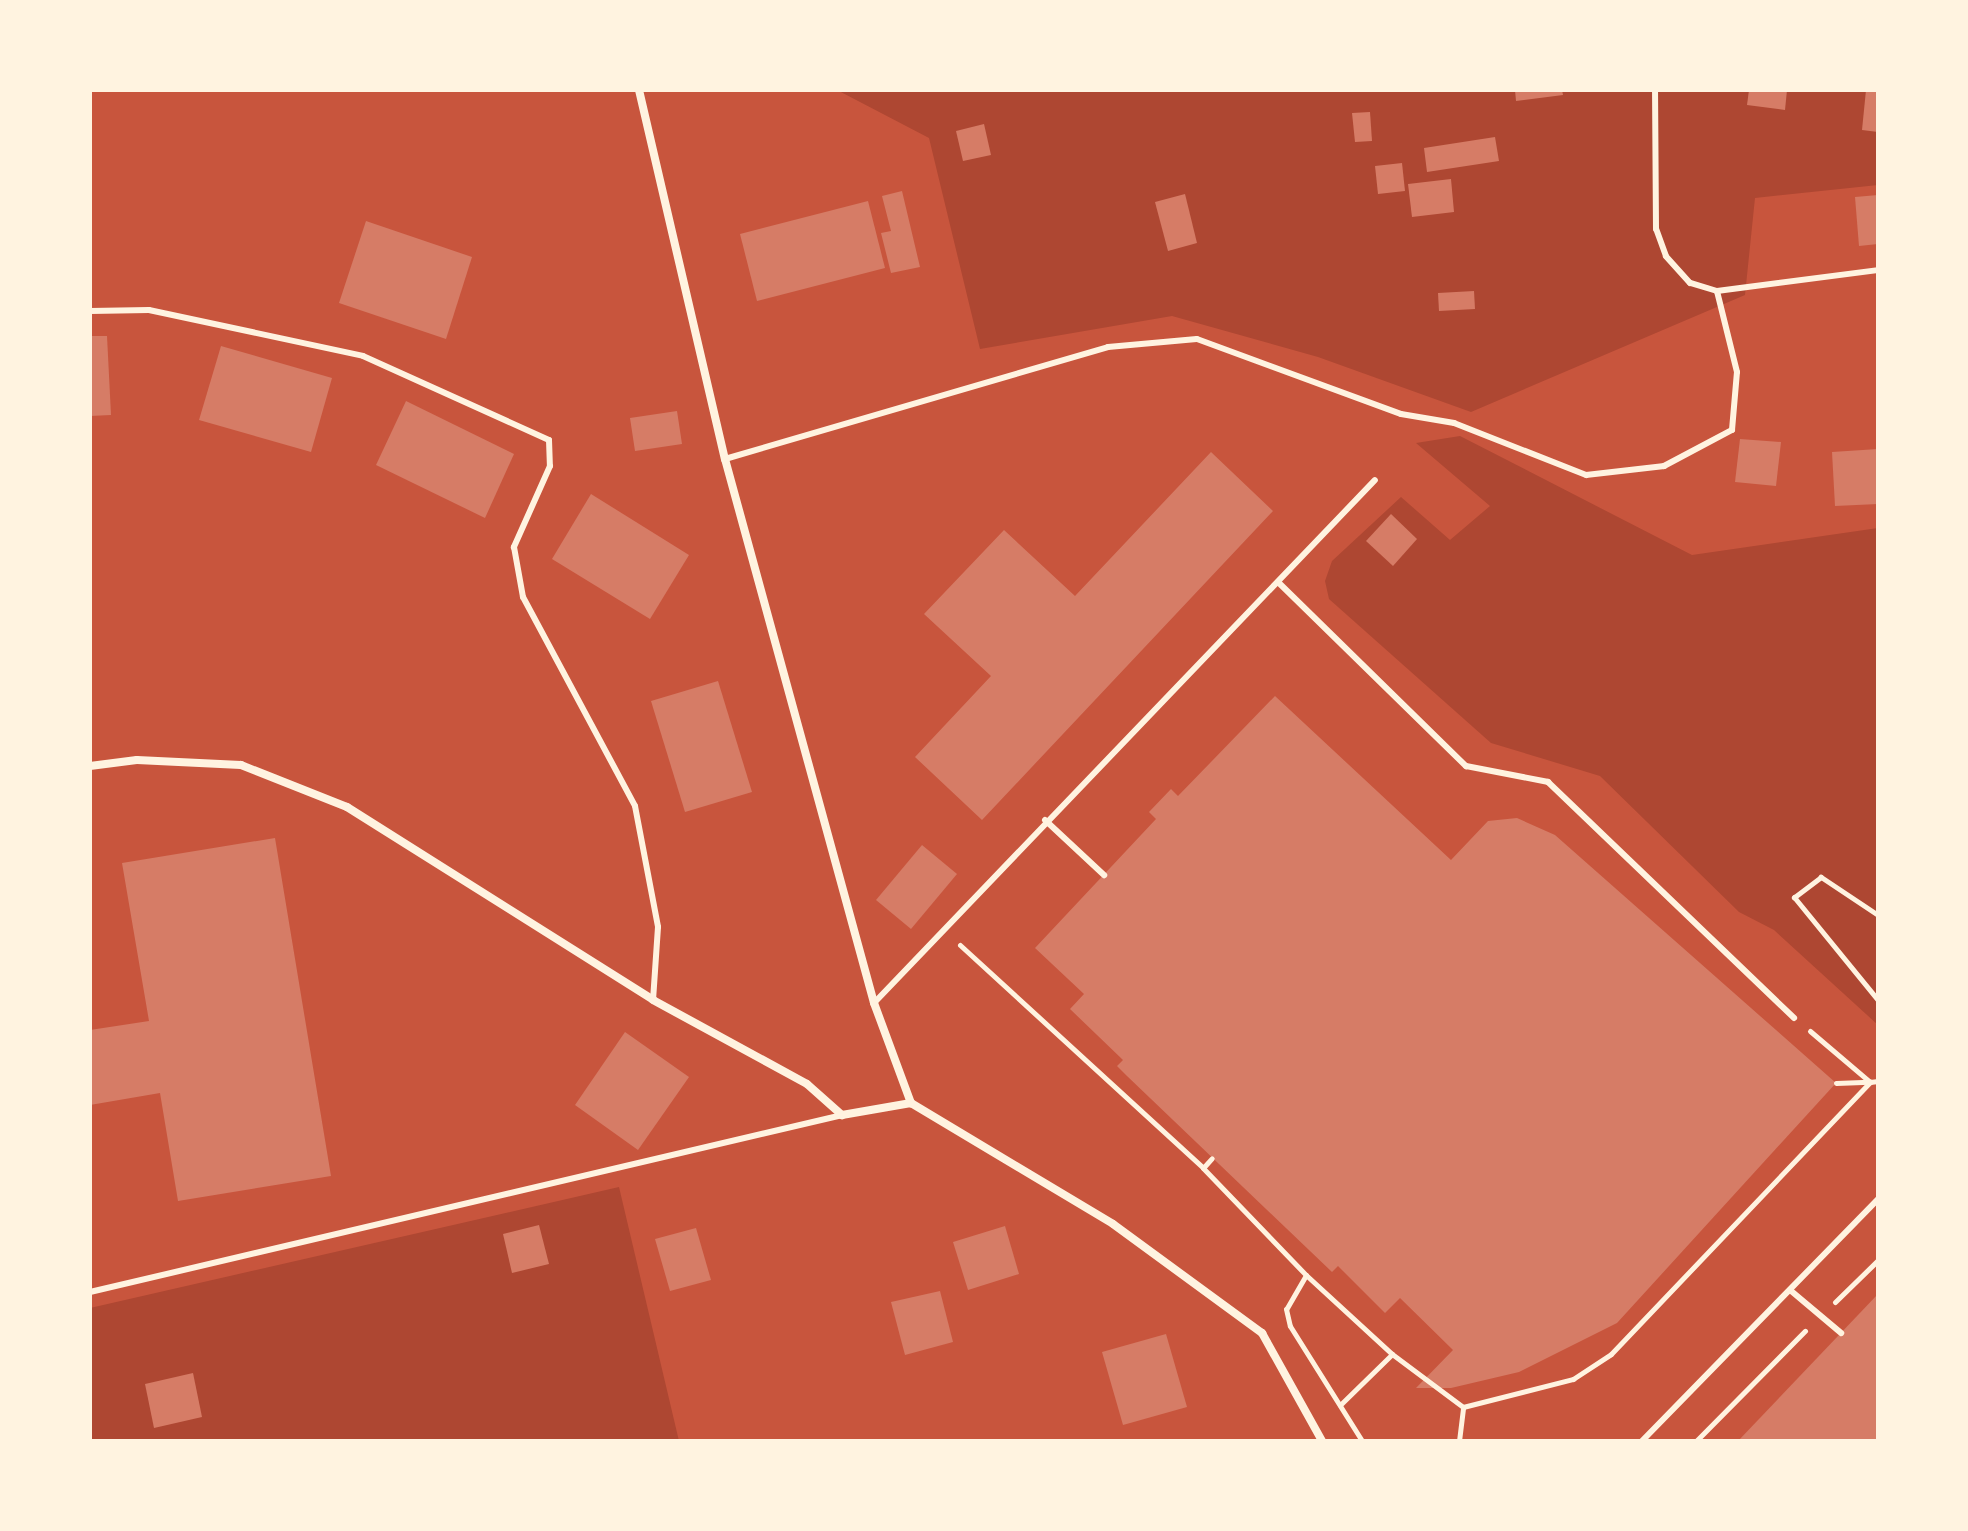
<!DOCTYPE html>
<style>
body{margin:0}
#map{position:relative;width:1968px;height:1531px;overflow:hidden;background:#c8553d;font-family:"Alegreya Sans",sans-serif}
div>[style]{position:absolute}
.green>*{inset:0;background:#ae4732}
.building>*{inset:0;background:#d67c66}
.path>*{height:5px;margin:-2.5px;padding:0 2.5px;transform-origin:2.5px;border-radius:2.5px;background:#fff3e0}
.service>*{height:6px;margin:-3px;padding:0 3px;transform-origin:3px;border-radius:3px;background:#fff3e0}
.minor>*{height:8px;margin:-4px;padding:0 4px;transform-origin:4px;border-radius:4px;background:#fff3e0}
span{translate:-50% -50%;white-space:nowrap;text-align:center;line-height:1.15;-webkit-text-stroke:7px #fff3e0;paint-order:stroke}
.frame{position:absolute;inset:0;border:92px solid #fff3e0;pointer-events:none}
</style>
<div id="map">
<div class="green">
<i style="clip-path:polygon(837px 90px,1878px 90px,1878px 185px,1755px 198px,1745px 295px,1471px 412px,1318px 357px,1172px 316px,980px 349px,929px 138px)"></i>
<i style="clip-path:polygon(1460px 436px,1692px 555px,1878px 528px,1878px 1025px,1774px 930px,1739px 912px,1600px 776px,1491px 743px,1329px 599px,1325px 581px,1332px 561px,1401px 497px,1450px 540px,1490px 506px,1416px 443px)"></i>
<i style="clip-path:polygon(619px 1187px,679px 1441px,90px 1441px,90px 1308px)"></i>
</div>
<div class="building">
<i style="clip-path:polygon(1515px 90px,1562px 90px,1563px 95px,1516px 101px)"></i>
<i style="clip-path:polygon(1749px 90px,1787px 90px,1785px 110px,1747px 105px)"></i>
<i style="clip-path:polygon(1866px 90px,1878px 90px,1878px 132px,1862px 130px)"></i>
<i style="clip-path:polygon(1370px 112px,1372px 141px,1355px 142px,1352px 113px)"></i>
<i style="clip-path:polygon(984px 124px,991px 155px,963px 161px,956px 131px)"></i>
<i style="clip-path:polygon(1495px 137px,1499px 161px,1427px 172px,1424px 148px)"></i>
<i style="clip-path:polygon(1402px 163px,1405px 191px,1378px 194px,1375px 166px)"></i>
<i style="clip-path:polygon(1451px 179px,1454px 212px,1412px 217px,1408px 184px)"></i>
<i style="clip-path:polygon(902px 191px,920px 267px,891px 273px,881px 233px,891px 231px,882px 196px)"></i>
<i style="clip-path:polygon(1185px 194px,1197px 243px,1168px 251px,1155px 202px)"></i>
<i style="clip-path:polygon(1878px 195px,1878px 244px,1859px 246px,1855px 197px)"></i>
<i style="clip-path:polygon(868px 201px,885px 268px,757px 301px,740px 234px)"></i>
<i style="clip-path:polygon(366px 221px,472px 257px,446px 339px,339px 303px)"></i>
<i style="clip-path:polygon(1474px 291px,1475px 309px,1439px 311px,1438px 293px)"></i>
<i style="clip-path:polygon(90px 336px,107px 336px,111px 415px,90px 416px)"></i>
<i style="clip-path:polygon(221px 346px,332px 378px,311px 452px,199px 420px)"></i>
<i style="clip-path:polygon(406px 401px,514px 454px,485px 518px,376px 465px)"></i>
<i style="clip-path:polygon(677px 411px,682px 444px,635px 451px,630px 418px)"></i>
<i style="clip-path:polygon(1740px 439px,1781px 442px,1776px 486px,1735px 482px)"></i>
<i style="clip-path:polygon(1878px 449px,1878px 504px,1835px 506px,1832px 452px)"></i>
<i style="clip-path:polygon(1211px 452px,1273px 511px,982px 820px,915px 757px,991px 676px,924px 614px,1004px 530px,1075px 596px)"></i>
<i style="clip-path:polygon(591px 494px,689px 555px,650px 619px,552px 559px)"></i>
<i style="clip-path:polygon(1391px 514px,1417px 539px,1393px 566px,1366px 541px)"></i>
<i style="clip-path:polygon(718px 681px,752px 792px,685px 812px,651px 701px)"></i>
<i style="clip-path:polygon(1275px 696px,1451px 860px,1488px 821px,1517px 818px,1555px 835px,1836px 1083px,1617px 1323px,1519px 1372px,1451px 1388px,1416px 1388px,1453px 1350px,1400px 1298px,1385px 1313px,1338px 1266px,1332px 1272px,1127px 1076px,1117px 1066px,1123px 1060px,1070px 1009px,1084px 994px,1035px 948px,1156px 819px,1149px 812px,1171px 789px,1178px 796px)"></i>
<i style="clip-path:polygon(275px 838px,331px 1176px,178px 1201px,160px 1093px,90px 1105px,90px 1030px,149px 1021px,122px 863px)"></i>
<i style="clip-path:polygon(922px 845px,957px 874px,911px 929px,876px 900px)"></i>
<i style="clip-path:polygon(625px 1032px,689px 1077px,638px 1150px,575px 1105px)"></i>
<i style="clip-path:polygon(539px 1225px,549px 1264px,512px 1273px,503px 1234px)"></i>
<i style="clip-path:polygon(1005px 1226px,1019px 1274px,968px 1290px,953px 1242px)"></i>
<i style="clip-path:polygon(696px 1228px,711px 1280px,670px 1291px,655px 1239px)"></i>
<i style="clip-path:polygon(940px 1291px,953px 1342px,905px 1355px,891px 1302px)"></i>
<i style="clip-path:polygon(1878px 1294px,1878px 1441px,1738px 1441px)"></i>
<i style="clip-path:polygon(1166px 1334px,1187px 1407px,1123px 1425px,1102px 1352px)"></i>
<i style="clip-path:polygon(193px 1373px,202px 1417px,154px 1428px,145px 1384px)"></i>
</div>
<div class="path">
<i style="left:1878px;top:915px;width:69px;rotate:-146.3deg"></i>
<i style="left:1821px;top:877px;width:34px;rotate:143deg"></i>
<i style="left:1794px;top:897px;width:133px;rotate:50.8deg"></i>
<i style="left:960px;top:945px;width:330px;rotate:42.5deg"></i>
<i style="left:1203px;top:1168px;width:149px;rotate:46.1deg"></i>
<i style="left:1306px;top:1275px;width:117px;rotate:42.6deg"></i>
<i style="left:1392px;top:1354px;width:89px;rotate:36.7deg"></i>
<i style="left:1463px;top:1407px;width:114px;rotate:-14.3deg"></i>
<i style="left:1573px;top:1379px;width:45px;rotate:-33.3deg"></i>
<i style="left:1611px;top:1354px;width:376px;rotate:-46.4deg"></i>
<i style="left:1810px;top:1031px;width:79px;rotate:40.4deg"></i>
<i style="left:1870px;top:1082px;width:8px;rotate:-7deg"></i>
<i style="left:1836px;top:1083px;width:33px;rotate:-2deg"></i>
<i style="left:1203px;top:1168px;width:13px;rotate:-48deg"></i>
<i style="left:1306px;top:1275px;width:39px;rotate:120deg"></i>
<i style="left:1286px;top:1309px;width:17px;rotate:77deg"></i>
<i style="left:1290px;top:1326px;width:136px;rotate:57.9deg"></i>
<i style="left:1835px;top:1302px;width:60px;rotate:-44.3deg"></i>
<i style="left:1340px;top:1405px;width:73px;rotate:-44.4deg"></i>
<i style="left:1459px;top:1441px;width:34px;rotate:-83deg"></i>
<i style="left:1696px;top:1441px;width:155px;rotate:-45.3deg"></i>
</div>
<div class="service">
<i style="left:1717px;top:291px;width:162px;rotate:-7.4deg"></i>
<i style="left:90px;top:311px;width:59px;rotate:-1deg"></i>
<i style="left:149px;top:310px;width:219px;rotate:12.1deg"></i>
<i style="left:363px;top:356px;width:204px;rotate:24.3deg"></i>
<i style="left:549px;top:440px;width:26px;rotate:88deg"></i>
<i style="left:550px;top:466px;width:89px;rotate:114deg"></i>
<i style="left:514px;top:547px;width:51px;rotate:79.8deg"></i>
<i style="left:523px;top:597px;width:237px;rotate:61.8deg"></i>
<i style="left:635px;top:806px;width:123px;rotate:79.2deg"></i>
<i style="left:658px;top:927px;width:73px;rotate:93.9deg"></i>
<i style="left:725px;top:459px;width:399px;rotate:-16.3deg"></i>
<i style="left:1108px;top:347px;width:89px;rotate:-5.1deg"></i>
<i style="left:1197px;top:339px;width:217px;rotate:20.2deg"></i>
<i style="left:1401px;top:414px;width:54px;rotate:9.6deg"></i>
<i style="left:1454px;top:423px;width:142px;rotate:21.5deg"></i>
<i style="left:1586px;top:475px;width:79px;rotate:-6.6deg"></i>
<i style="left:1664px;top:466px;width:77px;rotate:-27.9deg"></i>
<i style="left:1732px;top:430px;width:58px;rotate:-85.1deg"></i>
<i style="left:1737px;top:372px;width:83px;rotate:-103.9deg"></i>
<i style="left:1717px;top:291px;width:28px;rotate:-163deg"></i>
<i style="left:1690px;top:283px;width:36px;rotate:-132deg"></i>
<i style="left:1666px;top:256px;width:29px;rotate:-110deg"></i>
<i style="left:1656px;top:229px;width:139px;rotate:-90.4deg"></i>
<i style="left:1279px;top:583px;width:262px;rotate:44.4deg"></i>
<i style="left:1466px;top:766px;width:84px;rotate:11deg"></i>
<i style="left:1548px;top:782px;width:341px;rotate:43.8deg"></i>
<i style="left:1045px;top:820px;width:81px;rotate:43deg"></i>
<i style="left:874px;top:1003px;width:724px;rotate:-46.23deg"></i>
<i style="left:1790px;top:1290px;width:67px;rotate:40.1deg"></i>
<i style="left:90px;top:1292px;width:773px;rotate:-13.24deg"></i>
<i style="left:1642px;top:1441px;width:338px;rotate:-45.7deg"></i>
</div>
<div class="minor">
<i style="left:639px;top:90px;width:379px;rotate:76.9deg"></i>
<i style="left:725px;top:459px;width:564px;rotate:74.68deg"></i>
<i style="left:874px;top:1003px;width:107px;rotate:69.7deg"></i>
<i style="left:911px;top:1103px;width:235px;rotate:30.9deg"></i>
<i style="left:1113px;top:1224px;width:185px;rotate:36.2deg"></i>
<i style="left:1262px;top:1333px;width:124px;rotate:60.9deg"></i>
<i style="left:90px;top:766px;width:47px;rotate:-7.3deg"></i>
<i style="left:137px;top:760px;width:104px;rotate:2.8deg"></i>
<i style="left:241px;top:765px;width:114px;rotate:21.6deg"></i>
<i style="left:347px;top:807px;width:362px;rotate:32.2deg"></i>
<i style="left:653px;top:1000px;width:175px;rotate:28.6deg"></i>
<i style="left:807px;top:1084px;width:47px;rotate:41.5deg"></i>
<i style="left:842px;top:1115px;width:70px;rotate:-9.9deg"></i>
</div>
<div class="frame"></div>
</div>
